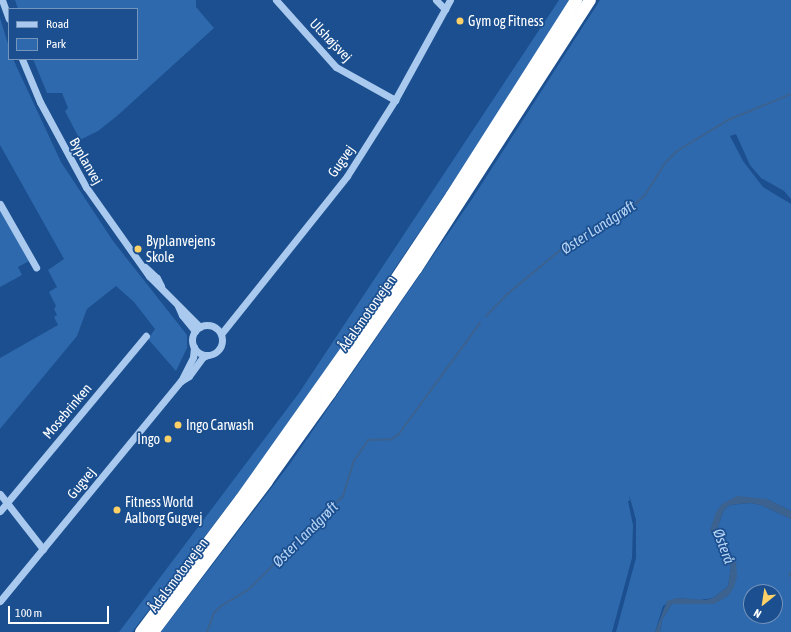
<!DOCTYPE html>
<meta charset="utf-8">
<style>
body{margin:0}
#map{position:relative;width:791px;height:632px;overflow:hidden;background:#1b4f8f;font-family:"Asap Condensed",sans-serif}
div>[style]{position:absolute}
.green>*{inset:0;background:#2e69ad}
.water>*{inset:0;background:#3c6290}
.stream>*{height:2px;margin:-1px;padding:0 1px;transform-origin:1px;border-radius:1px;background:#3c6290}
.minor>*{height:7px;margin:-3.5px;padding:0 3.5px;transform-origin:3.5px;border-radius:3.5px;background:#a9c9ee}
.minor>.ring{margin:-3.5px;padding:0;box-sizing:content-box;background:none;border:7px solid #a9c9ee;border-radius:50%}
.highway>*{height:12px;margin:-6px;padding:0 6px;transform-origin:6px;border-radius:6px;background:#fff}
.dots>*{width:11px;height:11px;translate:-50% -50%;box-sizing:border-box;border:2px solid #1b4f8f;border-radius:50%}
span{translate:-50% -50%;white-space:nowrap;text-align:center;line-height:1.15;-webkit-text-stroke:3.5px #1b4f8f;paint-order:stroke}
.poi-label{font-size:14px;color:#fff}
.left{translate:0 -50%;text-align:left}
.right{translate:-100% -50%;text-align:right}
.street-label{font-size:14px;color:#fff}
.water-label{font-size:15px;color:#b5d3f5;font-style:italic}
.legend{position:absolute;left:8px;top:8px;width:130px;height:52px;box-sizing:border-box;background:#1b4f8f;border:1px solid #7695bc;margin:0;padding:5px 7px;list-style:none;font-size:12px;color:#fff}
.legend li{display:flex;align-items:center;gap:8px;height:20px}
.legend b{width:20px;border:1px solid #7695bc}
.north{position:absolute;left:743px;top:584px;width:40px;height:40px;box-sizing:border-box;background:#1b4f8f;border:1px solid #7695bc;border-radius:50%;rotate:210deg;font-size:11px;font-weight:700;line-height:16px;text-align:center;color:#fff}
.north::after{content:'';display:block;margin:auto;width:14px;height:18px;background:#ffd166;clip-path:polygon(50% 0,100% 100%,50% 72%,0 100%)}
.scale{position:absolute;left:8px;top:606px;width:101px;height:18px;box-sizing:border-box;border:2px solid #fff;border-top:0;padding-left:5px;font-size:12px;line-height:14px;white-space:nowrap;color:#fff;-webkit-text-stroke:3px #1b4f8f;paint-order:stroke}
</style>
<div id="map">
<div class="green">
<i style="clip-path:polygon(15px 0,196px 0,196px 7px,214px 28px,117px 116px,98px 131px,80px 140px,65px 111px,68px 108px,62px 93px,47px 93px,33px 59px,137px 59px,137px 9px,18px 9px)"></i>
<i style="clip-path:polygon(559px 0,570px 0,462px 169px,345px 342px,247px 481px,132px 632px,119px 632px,299px 393px)"></i>
<i style="clip-path:polygon(600px 0,791px 0,791px 199px,784px 191px,761px 178px,750px 165px,736px 134px,730px 136px,743px 161px,763px 187px,791px 204px,791px 511px,767px 499px,722px 504px,710px 530px,731px 567px,728px 586px,713px 598px,700px 600px,676px 598px,663px 606px,655px 632px,616px 632px,636px 558px,636px 520px,629px 494px,630px 501px,628px 501px,633px 525px,632px 558px,612px 632px,161px 632px,289px 465px,472px 199px)"></i>
<i style="clip-path:polygon(0 18px,9px 47px,9px 59px,13px 59px,61px 162px,113px 241px,187px 335px,187px 348px,176px 371px,148px 339px,155px 329px,134px 302px,116px 286px,87px 309px,77px 336px,0 429px,0 358px,58px 325px,54px 317px,57px 315px,54px 309px,56px 306px,49px 292px,57px 287px,48px 270px,64px 259px,0 145px)"></i>
<i style="clip-path:polygon(0 209px,29px 261px,18px 267px,22px 275px,0 287px)"></i>
<i style="clip-path:polygon(evenodd,750px 503px,761px 505px,791px 519px,791px 632px,660px 632px,662px 620px,672px 604px,714px 604px,737px 576px,718px 526px,724px 510px,730px 505px,750px 503px,751px 592px,775px 592px,775px 616px,751px 616px,751px 592px)"></i>
</div>
<div class="water">
<i style="clip-path:polygon(737px 496px,767px 499px,791px 511px,791px 519px,761px 505px,750px 503px,730px 505px,724px 510px,718px 526px,722px 538px,736px 562px,737px 576px,734px 587px,728px 596px,714px 604px,672px 604px,662px 620px,660px 632px,655px 632px,667px 601px,676px 598px,706px 600px,713px 598px,728px 586px,731px 567px,710px 530px,716px 512px,722px 504px)"></i>
</div>
<div class="stream">
<i style="left:486px;top:316px;width:29px;rotate:-46deg"></i>
<i style="left:506px;top:295px;width:75px;rotate:-39.6deg"></i>
<i style="left:564px;top:247px;width:83px;rotate:-31.2deg"></i>
<i style="left:635px;top:204px;width:13px;rotate:-42deg"></i>
<i style="left:645px;top:195px;width:38px;rotate:-58deg"></i>
<i style="left:665px;top:163px;width:17px;rotate:-45deg"></i>
<i style="left:677px;top:151px;width:60px;rotate:-31.3deg"></i>
<i style="left:728px;top:120px;width:68px;rotate:-22.4deg"></i>
<i style="left:789px;top:573px;width:4px;rotate:56deg"></i>
<i style="left:207px;top:632px;width:20px;rotate:-70deg"></i>
<i style="left:214px;top:613px;width:10px;rotate:-45deg"></i>
<i style="left:221px;top:606px;width:31px;rotate:-31deg"></i>
<i style="left:248px;top:590px;width:134px;rotate:-44.7deg"></i>
<i style="left:343px;top:496px;width:37px;rotate:-73deg"></i>
<i style="left:354px;top:461px;width:25px;rotate:-56deg"></i>
<i style="left:368px;top:440px;width:24px;rotate:-2deg"></i>
<i style="left:392px;top:439px;width:7px;rotate:-34deg"></i>
<i style="left:398px;top:435px;width:139px;rotate:-53.8deg"></i>
</div>
<div class="minor">
<i style="left:2px;top:0;width:20px;rotate:70deg"></i>
<i style="left:276px;top:0;width:90px;rotate:48.2deg"></i>
<i style="left:336px;top:67px;width:68px;rotate:29.2deg"></i>
<i style="left:436px;top:0;width:13px;rotate:45deg"></i>
<i style="left:22px;top:59px;width:47px;rotate:67.3deg"></i>
<i style="left:40px;top:102px;width:97px;rotate:61.6deg"></i>
<i style="left:86px;top:187px;width:109px;rotate:54.7deg"></i>
<i style="left:149px;top:276px;width:72px;rotate:45deg"></i>
<i style="left:0;top:204px;width:73px;rotate:60.3deg"></i>
<i style="left:145px;top:267px;width:16px;rotate:43deg"></i>
<i style="left:157px;top:278px;width:9px;rotate:63deg"></i>
<i style="left:178px;top:306px;width:10px;rotate:66deg"></i>
<i style="left:182px;top:315px;width:21px;rotate:51deg"></i>
<i class="ring" style="left:192px;top:325px;width:23px;height:23px"></i>
<i style="left:221px;top:334px;width:202px;rotate:-51.4deg"></i>
<i style="left:347px;top:176px;width:90px;rotate:-57.7deg"></i>
<i style="left:395px;top:100px;width:114px;rotate:-61.2deg"></i>
<i style="left:181px;top:381px;width:27px;rotate:-63deg"></i>
<i style="left:193px;top:357px;width:10px;rotate:-84deg"></i>
<i style="left:0;top:494px;width:70px;rotate:52deg"></i>
<i style="left:0;top:511px;width:228px;rotate:-50.2deg"></i>
<i style="left:0;top:601px;width:285px;rotate:-50.6deg"></i>
<i style="left:181px;top:381px;width:9px;rotate:-32deg"></i>
<i style="left:189px;top:376px;width:24px;rotate:-54deg"></i>
<i style="left:203px;top:357px;width:5px;rotate:-22deg"></i>
</div>
<div class="highway">
<i style="left:141px;top:632px;width:166px;rotate:-53.1deg"></i>
<i style="left:241px;top:499px;width:255px;rotate:-54.7deg"></i>
<i style="left:388px;top:291px;width:115px;rotate:-56.3deg"></i>
<i style="left:452px;top:195px;width:231px;rotate:-57.5deg"></i>
<i style="left:153px;top:632px;width:189px;rotate:-52.9deg"></i>
<i style="left:267px;top:481px;width:108px;rotate:-54.4deg"></i>
<i style="left:330px;top:393px;width:151px;rotate:-55.3deg"></i>
<i style="left:416px;top:269px;width:320px;rotate:-57.1deg"></i>
</div>
<div class="dots">
<i style="left:460px;top:21px;background:#ffd166"></i>
<i style="left:138px;top:249px;background:#ffd166"></i>
<i style="left:178px;top:425px;background:#ffd166"></i>
<i style="left:168px;top:439px;background:#ffd166"></i>
<i style="left:117px;top:510px;background:#ffd166"></i>
</div>
<div class="poi-label">
<span class="left" style="left:468px;top:21px">Gym og Fitness</span>
<span class="left" style="left:146px;top:249px">Byplanvejens<br>Skole</span>
<span class="left" style="left:186px;top:425px">Ingo Carwash</span>
<span class="right" style="left:160px;top:439px">Ingo</span>
<span class="left" style="left:125px;top:510px">Fitness World<br>Aalborg Gugvej</span>
</div>
<div class="street-label">
<span style="left:331px;top:40px;rotate:46deg">Ulshøjsvej</span>
<span style="left:86px;top:161px;rotate:60deg">Byplanvej</span>
<span style="left:341px;top:161px;rotate:-55deg">Gugvej</span>
<span style="left:367px;top:313px;rotate:-55deg">Ådalsmotorvejen</span>
<span style="left:67px;top:411px;rotate:-50deg">Mosebrinken</span>
<span style="left:81px;top:483px;rotate:-51deg">Gugvej</span>
<span style="left:178px;top:575px;rotate:-53deg">Ådalsmotorvejen</span>
</div>
<div class="water-label">
<span style="left:598px;top:227px;rotate:-33deg">Øster Landgrøft</span>
<span style="left:305px;top:534px;rotate:-45deg">Øster Landgrøft</span>
<span style="left:724px;top:546px;rotate:70deg">Østerå</span>
</div>
<ul class="legend">
<li><b style="height:5px;background:#a9c9ee"></b>Road</li>
<li><b style="height:11px;background:#2e69ad"></b>Park</li>
</ul>
<div class="north">N</div>
<div class="scale">100 m</div>
</div>
